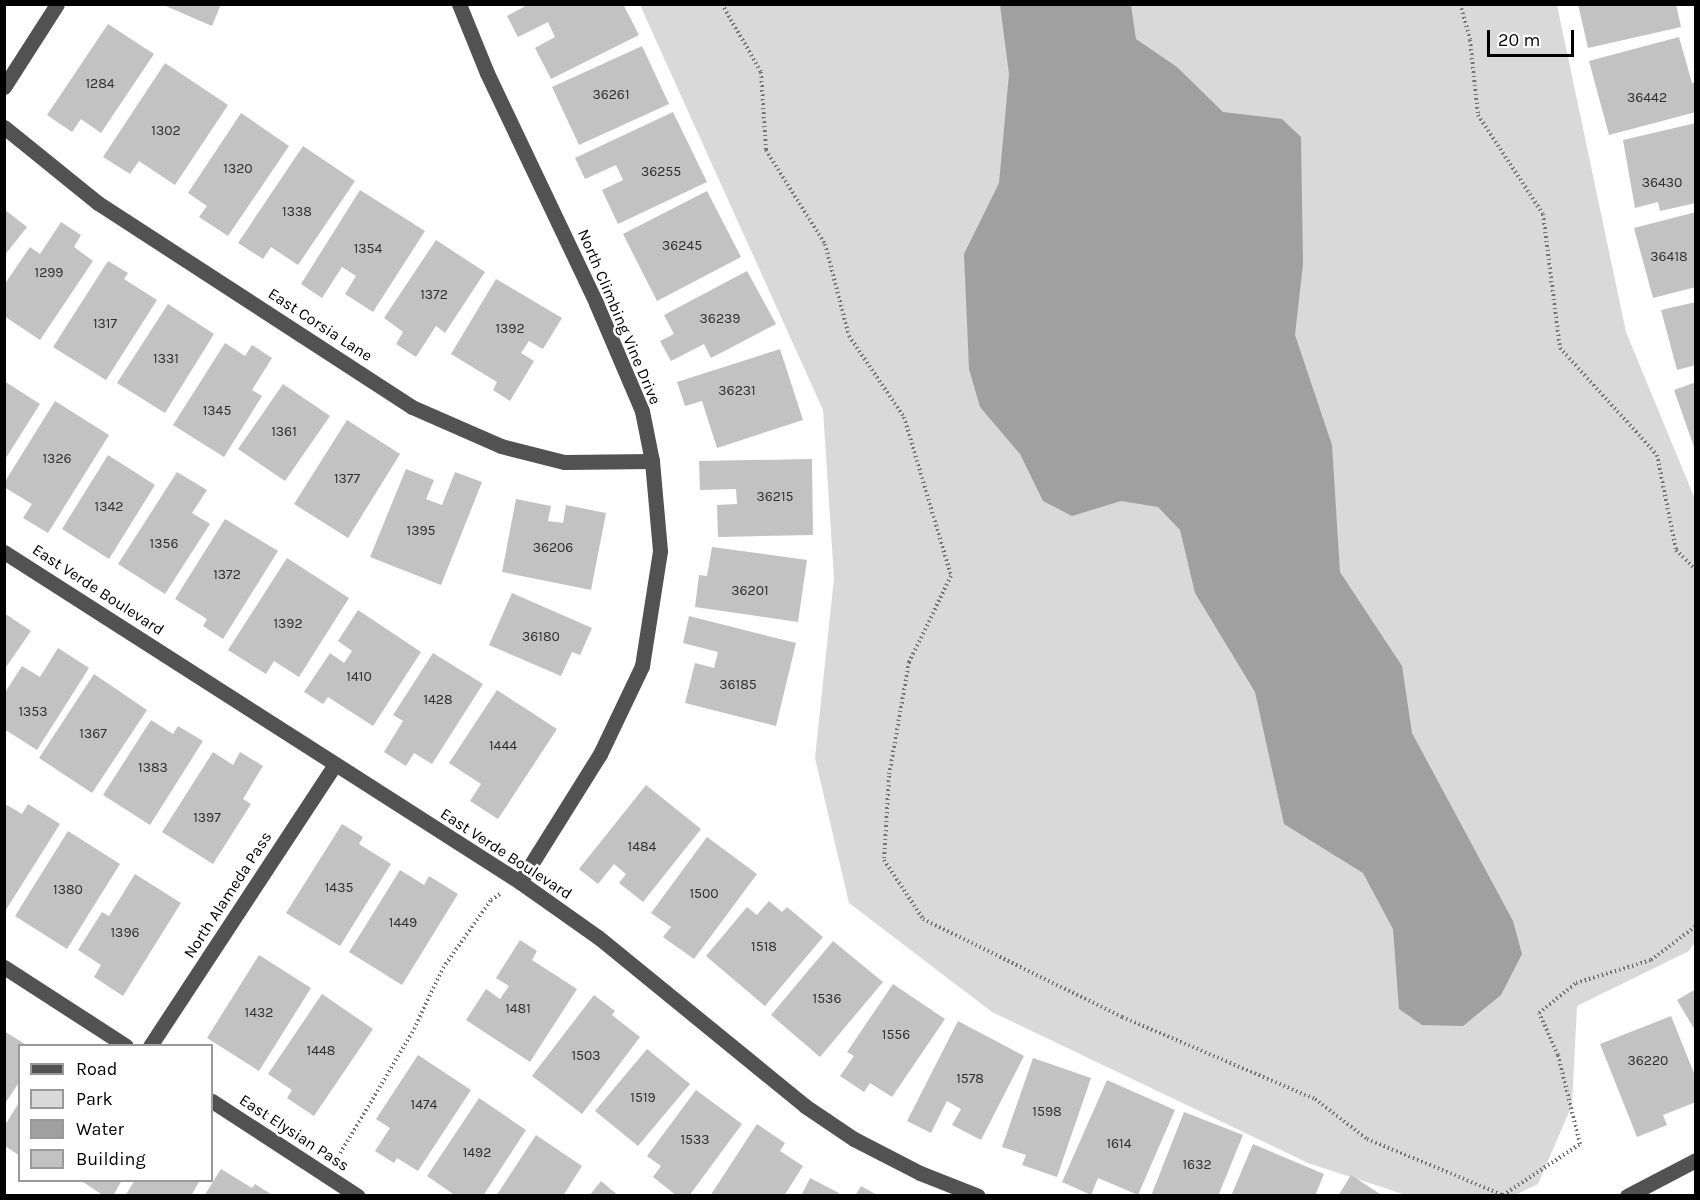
<!DOCTYPE html>
<style>
body{margin:0}
#map{position:relative;width:1700px;height:1200px;overflow:hidden;background:#fff;font-family:Karla,sans-serif}
div>[style]{position:absolute}
.green>*{inset:0;background:#d9d9d9}
.water>*{inset:0;background:#a0a0a0}
.building>*{inset:0;background:#c2c2c2}
.path>*{height:4px;margin-top:-2px;transform-origin:0;background:repeating-linear-gradient(90deg,#747474 0 1.5px,transparent 0 4.5px)}
.minor>*{height:15px;margin:-7.5px;padding:0 7.5px;transform-origin:7.5px;border-radius:7.5px;background:#525252}
span{translate:-50% -50%;white-space:nowrap;text-align:center;line-height:1.15;-webkit-text-stroke:5px #fff;paint-order:stroke}
.number-label{font-size:14px;color:#303030}
.number-label span{-webkit-text-stroke-width:0}
.street-label{font-size:16px;color:#000}
.frame{position:absolute;inset:0;border:6px solid #000;pointer-events:none}
.legend{position:absolute;left:18px;top:1044px;width:195px;height:138px;box-sizing:border-box;background:#fff;border:2px solid #999;margin:0;padding:8px 10px;list-style:none;font-size:18px;color:#000}
.legend li{display:flex;align-items:center;gap:12px;height:30px}
.legend b{width:30px;border:2px solid #999}
.scale{position:absolute;left:1487px;top:30px;width:87px;height:27px;box-sizing:border-box;border:3px solid #000;border-top:0;padding-left:8px;font-size:18px;line-height:21px;white-space:nowrap;color:#000;-webkit-text-stroke:4px #fff;paint-order:stroke}
</style>
<div id="map">
<div class="green">
<i style="clip-path:polygon(640px 5px,1557px 5px,1626px 332px,1695px 499px,1696px 941px,1689px 951px,1577px 1006px,1572px 1105px,1538px 1184px,1515px 1195px,1406px 1195px,1308px 1163px,992px 1012px,849px 903px,815px 758px,834px 578px,823px 410px)"></i>
</div>
<div class="water">
<i style="clip-path:polygon(1000px 5px,1131px 5px,1136px 39px,1177px 67px,1223px 112px,1282px 119px,1301px 137px,1303px 264px,1295px 335px,1332px 445px,1340px 572px,1402px 666px,1412px 733px,1513px 921px,1522px 954px,1501px 995px,1463px 1026px,1422px 1025px,1399px 1009px,1393px 929px,1363px 873px,1284px 824px,1255px 692px,1195px 593px,1180px 530px,1158px 507px,1121px 501px,1072px 516px,1043px 501px,1020px 454px,980px 407px,969px 369px,964px 254px,999px 183px,1009px 74px)"></i>
</div>
<div class="building">
<i style="clip-path:polygon(161px 4px,221px 4px,212px 26px)"></i>
<i style="clip-path:polygon(529px 4px,623px 4px,639px 35px,551px 79px,535px 48px,555px 37px,548px 22px,518px 37px,507px 16px)"></i>
<i style="clip-path:polygon(1578px 4px,1676px 4px,1681px 27px,1588px 48px)"></i>
<i style="clip-path:polygon(108px 24px,154px 54px,101px 133px,81px 119px,72px 132px,47px 115px)"></i>
<i style="clip-path:polygon(1679px 37px,1692px 83px,1696px 83px,1696px 112px,1609px 135px,1589px 61px)"></i>
<i style="clip-path:polygon(642px 46px,669px 104px,579px 145px,552px 87px)"></i>
<i style="clip-path:polygon(165px 63px,228px 105px,175px 185px,139px 161px,130px 174px,103px 157px)"></i>
<i style="clip-path:polygon(673px 112px,707px 182px,618px 224px,602px 190px,623px 180px,616px 165px,585px 179px,575px 158px)"></i>
<i style="clip-path:polygon(241px 113px,289px 146px,228px 236px,199px 217px,207px 206px,188px 193px)"></i>
<i style="clip-path:polygon(1696px 123px,1696px 203px,1660px 211px,1658px 202px,1635px 208px,1623px 140px)"></i>
<i style="clip-path:polygon(303px 146px,355px 181px,298px 265px,271px 247px,263px 259px,238px 243px)"></i>
<i style="clip-path:polygon(360px 190px,425px 231px,373px 312px,345px 294px,356px 276px,342px 267px,322px 298px,301px 284px)"></i>
<i style="clip-path:polygon(707px 191px,741px 257px,657px 301px,623px 234px)"></i>
<i style="clip-path:polygon(4px 209px,27px 227px,4px 256px)"></i>
<i style="clip-path:polygon(1696px 212px,1696px 287px,1653px 298px,1634px 228px)"></i>
<i style="clip-path:polygon(61px 222px,81px 235px,74px 247px,93px 261px,40px 340px,4px 316px,4px 285px,30px 247px,40px 254px)"></i>
<i style="clip-path:polygon(436px 240px,485px 272px,445px 333px,436px 326px,416px 357px,396px 344px,403px 332px,384px 318px)"></i>
<i style="clip-path:polygon(108px 261px,128px 273px,124px 279px,157px 300px,106px 380px,53px 347px)"></i>
<i style="clip-path:polygon(747px 271px,776px 324px,711px 358px,704px 344px,671px 361px,660px 341px,674px 334px,664px 315px)"></i>
<i style="clip-path:polygon(496px 279px,562px 318px,543px 349px,529px 341px,521px 353px,534px 361px,510px 401px,493px 390px,497px 382px,451px 354px)"></i>
<i style="clip-path:polygon(1696px 302px,1696px 365px,1677px 370px,1661px 310px)"></i>
<i style="clip-path:polygon(168px 304px,214px 334px,165px 413px,117px 383px)"></i>
<i style="clip-path:polygon(225px 343px,245px 356px,252px 345px,272px 358px,252px 390px,262px 396px,224px 457px,173px 425px)"></i>
<i style="clip-path:polygon(780px 349px,803px 420px,717px 448px,702px 401px,685px 406px,677px 382px)"></i>
<i style="clip-path:polygon(4px 381px,40px 404px,4px 461px)"></i>
<i style="clip-path:polygon(1696px 382px,1696px 446px,1694px 447px,1674px 390px)"></i>
<i style="clip-path:polygon(283px 384px,330px 416px,285px 481px,238px 449px)"></i>
<i style="clip-path:polygon(55px 401px,109px 435px,48px 533px,23px 518px,32px 504px,4px 487px,4px 483px)"></i>
<i style="clip-path:polygon(347px 420px,400px 454px,348px 538px,294px 504px)"></i>
<i style="clip-path:polygon(108px 455px,155px 485px,109px 559px,62px 529px)"></i>
<i style="clip-path:polygon(812px 459px,813px 535px,718px 537px,717px 505px,737px 504px,736px 489px,700px 490px,699px 461px)"></i>
<i style="clip-path:polygon(406px 469px,434px 480px,426px 499px,442px 505px,455px 472px,482px 482px,441px 585px,370px 557px)"></i>
<i style="clip-path:polygon(177px 472px,207px 490px,192px 513px,210px 524px,165px 594px,118px 564px)"></i>
<i style="clip-path:polygon(516px 499px,551px 506px,548px 521px,563px 523px,566px 505px,606px 513px,591px 590px,502px 572px)"></i>
<i style="clip-path:polygon(225px 519px,278px 551px,223px 639px,203px 626px,207px 619px,175px 599px)"></i>
<i style="clip-path:polygon(712px 547px,807px 560px,798px 622px,695px 607px,699px 575px,707px 576px)"></i>
<i style="clip-path:polygon(287px 558px,349px 598px,299px 677px,274px 661px,266px 674px,228px 650px)"></i>
<i style="clip-path:polygon(512px 593px,592px 628px,580px 655px,572px 652px,561px 676px,489px 645px)"></i>
<i style="clip-path:polygon(358px 610px,421px 652px,373px 726px,328px 697px,323px 704px,304px 692px,330px 653px,344px 663px,352px 651px,338px 641px)"></i>
<i style="clip-path:polygon(4px 613px,31px 631px,4px 670px)"></i>
<i style="clip-path:polygon(689px 616px,796px 643px,776px 726px,685px 703px,695px 663px,714px 668px,718px 652px,683px 643px)"></i>
<i style="clip-path:polygon(58px 648px,89px 668px,37px 750px,4px 729px,4px 694px,22px 666px,40px 677px)"></i>
<i style="clip-path:polygon(433px 653px,483px 684px,432px 764px,414px 753px,406px 766px,384px 752px,403px 721px,393px 715px)"></i>
<i style="clip-path:polygon(94px 674px,147px 710px,92px 793px,39px 758px)"></i>
<i style="clip-path:polygon(497px 690px,557px 729px,498px 819px,470px 801px,481px 784px,449px 763px)"></i>
<i style="clip-path:polygon(151px 720px,173px 734px,178px 726px,203px 741px,150px 825px,103px 795px)"></i>
<i style="clip-path:polygon(213px 752px,233px 765px,240px 752px,263px 766px,243px 799px,251px 804px,213px 864px,162px 832px)"></i>
<i style="clip-path:polygon(646px 785px,701px 829px,643px 902px,619px 883px,626px 874px,614px 864px,598px 884px,579px 869px)"></i>
<i style="clip-path:polygon(28px 804px,60px 824px,4px 913px,4px 808px,7px 805px,22px 814px)"></i>
<i style="clip-path:polygon(342px 824px,363px 837px,359px 844px,391px 864px,340px 946px,286px 913px)"></i>
<i style="clip-path:polygon(68px 831px,120px 864px,67px 949px,15px 916px)"></i>
<i style="clip-path:polygon(707px 837px,757px 874px,694px 959px,663px 937px,671px 927px,651px 913px)"></i>
<i style="clip-path:polygon(400px 870px,424px 885px,429px 876px,458px 894px,402px 985px,349px 952px)"></i>
<i style="clip-path:polygon(135px 874px,181px 903px,123px 996px,94px 977px,101px 965px,78px 950px,102px 912px,109px 916px)"></i>
<i style="clip-path:polygon(769px 901px,782px 912px,787px 907px,823px 937px,765px 1006px,706px 956px,747px 907px,757px 915px)"></i>
<i style="clip-path:polygon(520px 940px,537px 951px,532px 960px,577px 989px,530px 1062px,466px 1020px,486px 989px,500px 999px,509px 986px,496px 978px)"></i>
<i style="clip-path:polygon(833px 941px,883px 982px,820px 1057px,771px 1015px)"></i>
<i style="clip-path:polygon(259px 955px,311px 988px,259px 1071px,207px 1038px)"></i>
<i style="clip-path:polygon(893px 984px,945px 1019px,892px 1097px,870px 1083px,864px 1092px,840px 1076px,854px 1056px,847px 1052px)"></i>
<i style="clip-path:polygon(1696px 989px,1696px 1032px,1677px 1000px)"></i>
<i style="clip-path:polygon(322px 994px,373px 1029px,314px 1116px,287px 1098px,292px 1090px,268px 1074px)"></i>
<i style="clip-path:polygon(594px 995px,615px 1011px,612px 1015px,640px 1037px,582px 1114px,532px 1076px)"></i>
<i style="clip-path:polygon(1671px 1016px,1696px 1078px,1696px 1102px,1663px 1115px,1667px 1125px,1637px 1137px,1600px 1044px)"></i>
<i style="clip-path:polygon(958px 1021px,1024px 1056px,981px 1140px,952px 1125px,961px 1109px,947px 1101px,931px 1133px,907px 1121px)"></i>
<i style="clip-path:polygon(4px 1031px,28px 1046px,20px 1046px,20px 1081px,4px 1105px)"></i>
<i style="clip-path:polygon(647px 1049px,690px 1084px,638px 1146px,595px 1111px)"></i>
<i style="clip-path:polygon(418px 1055px,471px 1090px,418px 1171px,397px 1158px,394px 1163px,375px 1151px,390px 1128px,376px 1119px)"></i>
<i style="clip-path:polygon(1033px 1058px,1091px 1078px,1057px 1177px,1022px 1165px,1026px 1155px,1002px 1147px)"></i>
<i style="clip-path:polygon(1107px 1080px,1175px 1110px,1138px 1195px,1098px 1178px,1091px 1195px,1062px 1182px)"></i>
<i style="clip-path:polygon(696px 1090px,742px 1124px,689px 1196px,677px 1196px,653px 1177px,661px 1166px,647px 1156px)"></i>
<i style="clip-path:polygon(479px 1098px,526px 1130px,483px 1196px,456px 1196px,427px 1176px)"></i>
<i style="clip-path:polygon(20px 1101px,20px 1156px,5px 1146px,5px 1125px)"></i>
<i style="clip-path:polygon(1184px 1112px,1243px 1135px,1218px 1196px,1151px 1196px)"></i>
<i style="clip-path:polygon(757px 1124px,785px 1143px,780px 1151px,803px 1166px,784px 1196px,710px 1196px)"></i>
<i style="clip-path:polygon(536px 1135px,582px 1166px,563px 1196px,496px 1196px)"></i>
<i style="clip-path:polygon(1253px 1144px,1324px 1174px,1315px 1196px,1231px 1196px)"></i>
<i style="clip-path:polygon(221px 1169px,252px 1188px,255px 1184px,274px 1196px,204px 1196px)"></i>
<i style="clip-path:polygon(1351px 1175px,1383px 1196px,1338px 1196px)"></i>
<i style="clip-path:polygon(810px 1178px,839px 1193px,838px 1196px,801px 1196px)"></i>
<i style="clip-path:polygon(80px 1180px,122px 1180px,113px 1196px,104px 1196px)"></i>
<i style="clip-path:polygon(135px 1180px,200px 1180px,191px 1196px,125px 1196px)"></i>
<i style="clip-path:polygon(601px 1181px,619px 1196px,589px 1196px)"></i>
<i style="clip-path:polygon(861px 1186px,879px 1196px,855px 1196px)"></i>
</div>
<div class="path">
<i style="left:722px;top:4px;width:78px;rotate:60.2deg"></i>
<i style="left:761px;top:72px;width:78px;rotate:86.3deg"></i>
<i style="left:766px;top:150px;width:111px;rotate:57.9deg"></i>
<i style="left:825px;top:244px;width:95px;rotate:75.4deg"></i>
<i style="left:849px;top:336px;width:98px;rotate:55.8deg"></i>
<i style="left:904px;top:417px;width:166px;rotate:73.5deg"></i>
<i style="left:951px;top:576px;width:96px;rotate:116deg"></i>
<i style="left:909px;top:662px;width:116px;rotate:100deg"></i>
<i style="left:889px;top:776px;width:84px;rotate:93.4deg"></i>
<i style="left:884px;top:860px;width:71px;rotate:56.5deg"></i>
<i style="left:923px;top:919px;width:222px;rotate:26.2deg"></i>
<i style="left:1122px;top:1017px;width:210px;rotate:23deg"></i>
<i style="left:1315px;top:1099px;width:66px;rotate:37.6deg"></i>
<i style="left:1367px;top:1139px;width:147px;rotate:22.4deg"></i>
<i style="left:1503px;top:1195px;width:92px;rotate:-33.5deg"></i>
<i style="left:1580px;top:1144px;width:92px;rotate:-103.9deg"></i>
<i style="left:1558px;top:1055px;width:46px;rotate:-114.3deg"></i>
<i style="left:1539px;top:1013px;width:48px;rotate:-39deg"></i>
<i style="left:1576px;top:983px;width:78px;rotate:-17deg"></i>
<i style="left:1651px;top:960px;width:56px;rotate:-37.1deg"></i>
<i style="left:1460px;top:4px;width:37px;rotate:74deg"></i>
<i style="left:1470px;top:40px;width:75px;rotate:83.9deg"></i>
<i style="left:1478px;top:115px;width:118px;rotate:56.7deg"></i>
<i style="left:1543px;top:214px;width:135px;rotate:82.8deg"></i>
<i style="left:1560px;top:348px;width:144px;rotate:47.8deg"></i>
<i style="left:1657px;top:455px;width:97px;rotate:78.7deg"></i>
<i style="left:1676px;top:550px;width:28px;rotate:45deg"></i>
<i style="left:338px;top:1157px;width:144px;rotate:-59.2deg"></i>
<i style="left:412px;top:1033px;width:72px;rotate:-64.5deg"></i>
<i style="left:443px;top:968px;width:83px;rotate:-54.8deg"></i>
<i style="left:491px;top:900px;width:11px;rotate:-34deg"></i>
</div>
<div class="minor">
<i style="left:459px;top:4px;width:74px;rotate:67.9deg"></i>
<i style="left:487px;top:73px;width:255px;rotate:64.6deg"></i>
<i style="left:596px;top:303px;width:117px;rotate:66.9deg"></i>
<i style="left:642px;top:411px;width:51px;rotate:78.7deg"></i>
<i style="left:652px;top:461px;width:90px;rotate:84.9deg"></i>
<i style="left:660px;top:551px;width:116px;rotate:98.9deg"></i>
<i style="left:642px;top:666px;width:98px;rotate:115.5deg"></i>
<i style="left:600px;top:754px;width:151px;rotate:122deg"></i>
<i style="left:4px;top:87px;width:98px;rotate:-57.4deg"></i>
<i style="left:4px;top:127px;width:121px;rotate:39deg"></i>
<i style="left:98px;top:203px;width:374px;rotate:33deg"></i>
<i style="left:412px;top:407px;width:97px;rotate:23.7deg"></i>
<i style="left:501px;top:446px;width:65px;rotate:14.3deg"></i>
<i style="left:564px;top:462px;width:88px;rotate:-0.7deg"></i>
<i style="left:4px;top:552px;width:612px;rotate:32.6deg"></i>
<i style="left:520px;top:882px;width:95px;rotate:35.2deg"></i>
<i style="left:598px;top:937px;width:267px;rotate:39.2deg"></i>
<i style="left:805px;top:1106px;width:59px;rotate:34deg"></i>
<i style="left:854px;top:1139px;width:74px;rotate:27.3deg"></i>
<i style="left:920px;top:1173px;width:62px;rotate:21.6deg"></i>
<i style="left:4px;top:967px;width:145px;rotate:32.9deg"></i>
<i style="left:150px;top:1046px;width:337px;rotate:-56.7deg"></i>
<i style="left:212px;top:1101px;width:174px;rotate:33.1deg"></i>
<i style="left:1627px;top:1196px;width:78px;rotate:-27.6deg"></i>
</div>
<div class="number-label">
<span style="left:100px;top:84px">1284</span>
<span style="left:611px;top:95px">36261</span>
<span style="left:1647px;top:98px">36442</span>
<span style="left:166px;top:131px">1302</span>
<span style="left:238px;top:169px">1320</span>
<span style="left:661px;top:172px">36255</span>
<span style="left:1662px;top:183px">36430</span>
<span style="left:297px;top:212px">1338</span>
<span style="left:682px;top:246px">36245</span>
<span style="left:368px;top:249px">1354</span>
<span style="left:1669px;top:257px">36418</span>
<span style="left:49px;top:273px">1299</span>
<span style="left:434px;top:295px">1372</span>
<span style="left:720px;top:319px">36239</span>
<span style="left:105px;top:324px">1317</span>
<span style="left:510px;top:329px">1392</span>
<span style="left:166px;top:359px">1331</span>
<span style="left:737px;top:391px">36231</span>
<span style="left:217px;top:411px">1345</span>
<span style="left:284px;top:432px">1361</span>
<span style="left:57px;top:459px">1326</span>
<span style="left:347px;top:479px">1377</span>
<span style="left:775px;top:497px">36215</span>
<span style="left:109px;top:507px">1342</span>
<span style="left:421px;top:531px">1395</span>
<span style="left:164px;top:544px">1356</span>
<span style="left:553px;top:548px">36206</span>
<span style="left:227px;top:575px">1372</span>
<span style="left:750px;top:591px">36201</span>
<span style="left:288px;top:624px">1392</span>
<span style="left:541px;top:637px">36180</span>
<span style="left:359px;top:677px">1410</span>
<span style="left:738px;top:685px">36185</span>
<span style="left:438px;top:700px">1428</span>
<span style="left:33px;top:712px">1353</span>
<span style="left:93px;top:734px">1367</span>
<span style="left:503px;top:746px">1444</span>
<span style="left:153px;top:768px">1383</span>
<span style="left:207px;top:818px">1397</span>
<span style="left:642px;top:847px">1484</span>
<span style="left:339px;top:888px">1435</span>
<span style="left:68px;top:890px">1380</span>
<span style="left:704px;top:894px">1500</span>
<span style="left:403px;top:923px">1449</span>
<span style="left:125px;top:933px">1396</span>
<span style="left:764px;top:947px">1518</span>
<span style="left:827px;top:999px">1536</span>
<span style="left:518px;top:1009px">1481</span>
<span style="left:259px;top:1013px">1432</span>
<span style="left:896px;top:1035px">1556</span>
<span style="left:321px;top:1051px">1448</span>
<span style="left:586px;top:1056px">1503</span>
<span style="left:1648px;top:1061px">36220</span>
<span style="left:970px;top:1079px">1578</span>
<span style="left:643px;top:1098px">1519</span>
<span style="left:424px;top:1105px">1474</span>
<span style="left:1047px;top:1112px">1598</span>
<span style="left:695px;top:1140px">1533</span>
<span style="left:1119px;top:1144px">1614</span>
<span style="left:477px;top:1153px">1492</span>
<span style="left:1197px;top:1165px">1632</span>
</div>
<div class="street-label">
<span style="left:619px;top:317px;rotate:67deg">North Climbing Vine Drive</span>
<span style="left:320px;top:325px;rotate:33deg">East Corsia Lane</span>
<span style="left:98px;top:590px;rotate:33deg">East Verde Boulevard</span>
<span style="left:506px;top:854px;rotate:33deg">East Verde Boulevard</span>
<span style="left:228px;top:895px;rotate:-57deg">North Alameda Pass</span>
<span style="left:294px;top:1133px;rotate:33deg">East Elysian Pass</span>
</div>
<div class="frame"></div>
<ul class="legend">
<li><b style="height:8px;background:#525252"></b>Road</li>
<li><b style="height:16px;background:#d9d9d9"></b>Park</li>
<li><b style="height:16px;background:#a0a0a0"></b>Water</li>
<li><b style="height:16px;background:#c2c2c2"></b>Building</li>
</ul>
<div class="scale">20 m</div>
</div>
